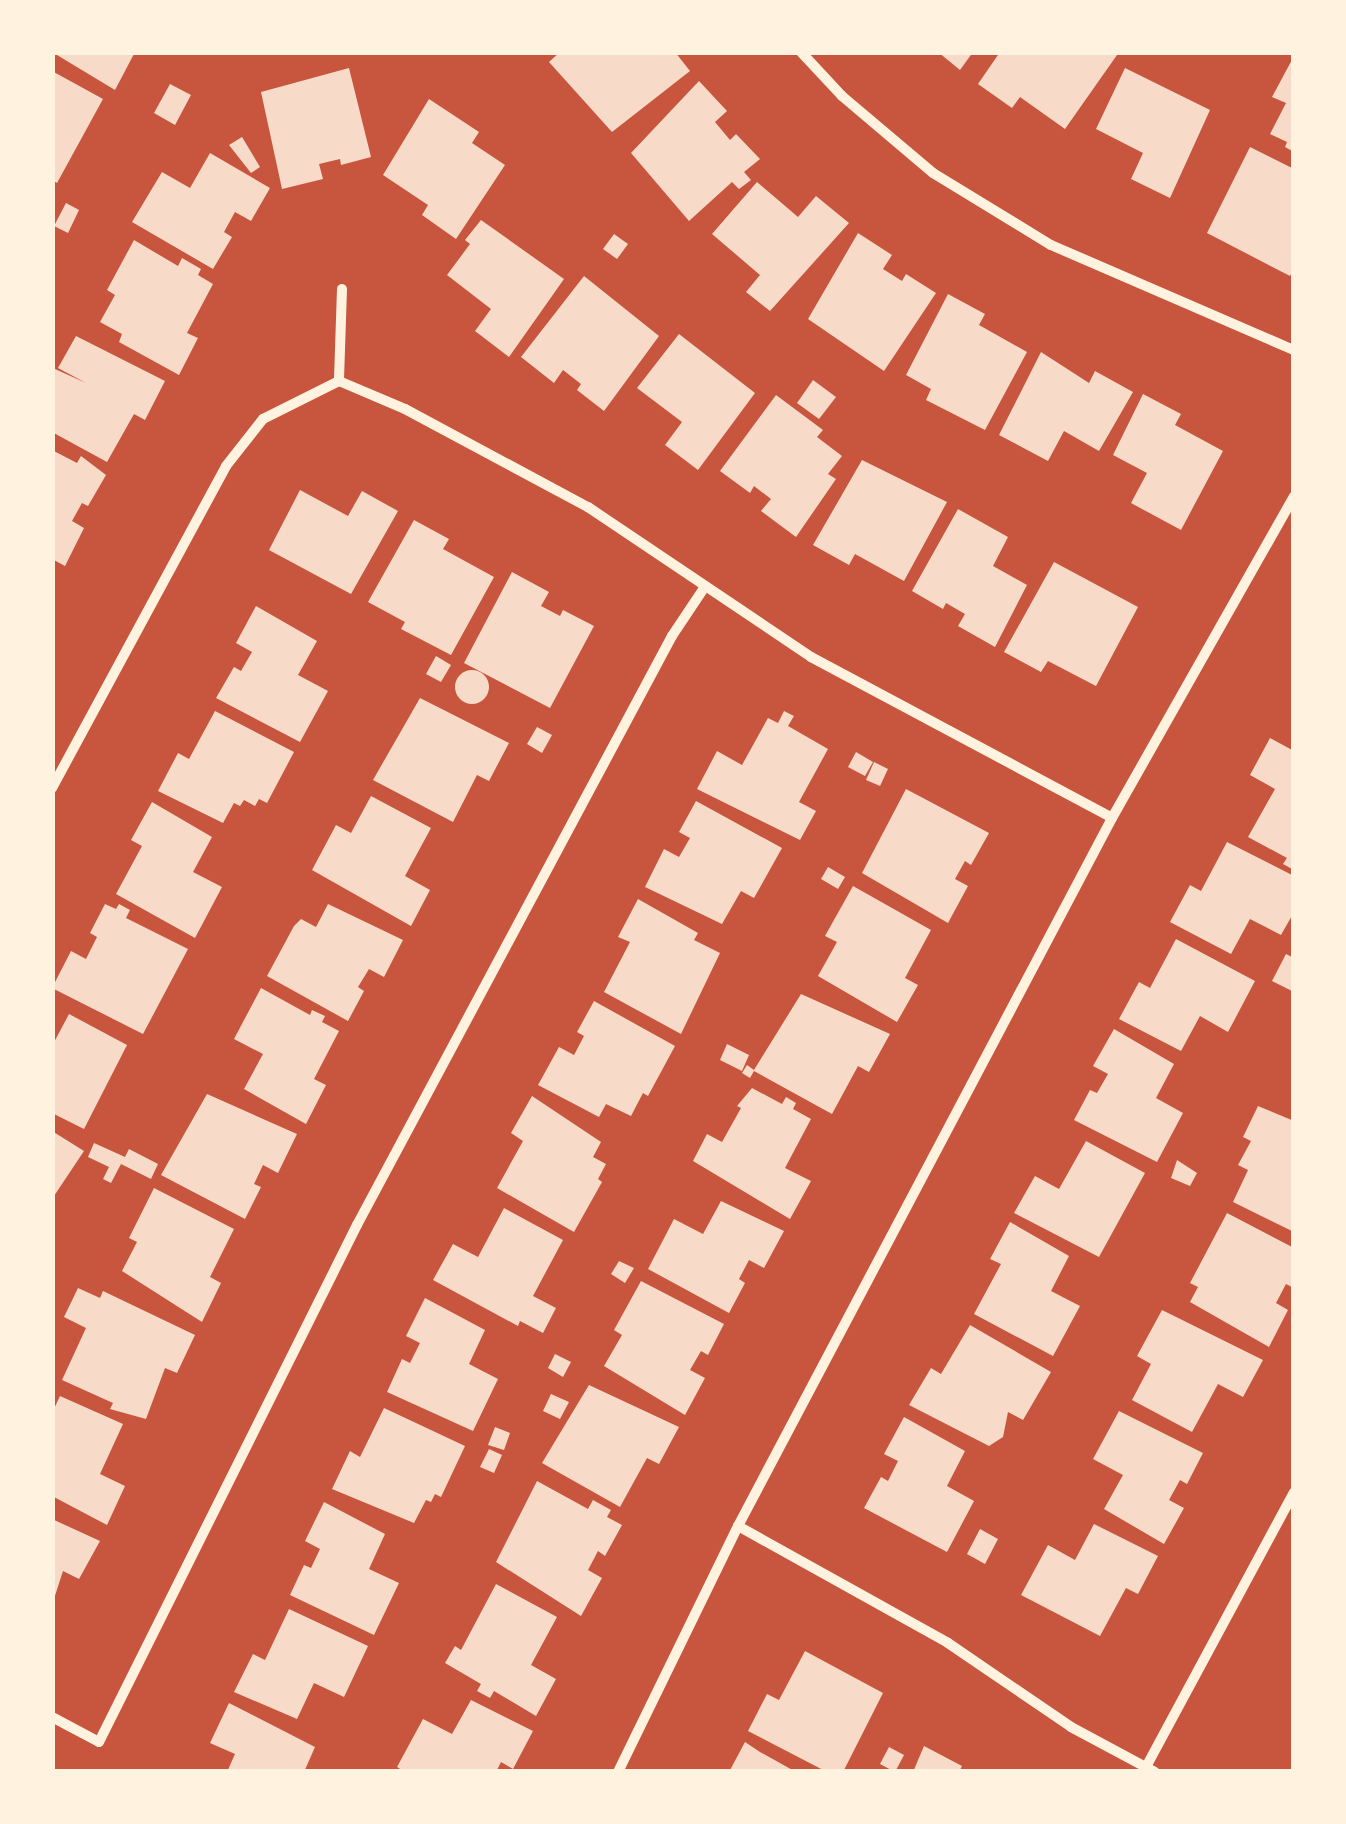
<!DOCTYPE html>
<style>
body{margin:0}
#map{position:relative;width:1346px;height:1824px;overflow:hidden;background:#c8553d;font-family:"DM Sans",sans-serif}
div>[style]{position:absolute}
.building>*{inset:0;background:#f7dbc8}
.round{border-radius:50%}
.minor>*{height:10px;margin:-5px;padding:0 5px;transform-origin:5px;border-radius:5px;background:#fff3e0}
span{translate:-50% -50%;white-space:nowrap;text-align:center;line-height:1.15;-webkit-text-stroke:10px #fff3e0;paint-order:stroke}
.frame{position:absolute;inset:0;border:55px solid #fff3e0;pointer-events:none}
</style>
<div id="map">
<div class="building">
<i style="clip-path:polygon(52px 52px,135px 52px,115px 90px)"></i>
<i style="clip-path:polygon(560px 52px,675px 52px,690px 71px,612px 132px,549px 62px)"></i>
<i style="clip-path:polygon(938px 52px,973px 52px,960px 70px)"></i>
<i style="clip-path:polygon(1000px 52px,1113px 52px,1117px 55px,1065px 129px,1020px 97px,1012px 108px,978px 84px)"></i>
<i style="clip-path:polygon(1294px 56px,1294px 152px,1285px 147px,1287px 142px,1270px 134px,1286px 103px,1272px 97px)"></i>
<i style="clip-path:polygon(349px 68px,371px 157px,341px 165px,340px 159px,319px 164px,323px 179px,282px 189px,261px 92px)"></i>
<i style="clip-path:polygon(1125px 68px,1210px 110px,1170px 198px,1131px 179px,1143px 153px,1096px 129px)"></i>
<i style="clip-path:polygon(52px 71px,103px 99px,57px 183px,52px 180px)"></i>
<i style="clip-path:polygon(699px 81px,727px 111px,715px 122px,730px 140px,736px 134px,760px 159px,744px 172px,751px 180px,739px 189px,732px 182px,689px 221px,631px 153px)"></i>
<i style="clip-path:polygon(170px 84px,191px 95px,175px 125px,154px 113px)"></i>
<i style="clip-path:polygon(429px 99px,479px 132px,472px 143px,505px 165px,456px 239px,422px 215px,428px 205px,383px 175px)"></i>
<i style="clip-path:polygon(242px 137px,260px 167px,251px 173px,229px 145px)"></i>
<i style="clip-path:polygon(1250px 147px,1294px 169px,1294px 268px,1290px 276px,1207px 233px)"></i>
<i style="clip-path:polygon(210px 153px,270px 188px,251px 221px,235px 212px,224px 232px,232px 237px,213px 269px,132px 222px,162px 172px,190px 188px)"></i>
<i style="clip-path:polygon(757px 182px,798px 217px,816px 196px,849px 223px,770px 311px,746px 292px,760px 275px,712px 234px)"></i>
<i style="clip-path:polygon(66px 203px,79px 210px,68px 233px,54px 226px)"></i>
<i style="clip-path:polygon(481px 220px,564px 279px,509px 357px,475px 331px,491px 309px,447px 275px,470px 244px,465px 240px)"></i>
<i style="clip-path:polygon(858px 233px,892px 255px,883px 269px,902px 281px,906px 274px,936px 293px,884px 371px,808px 319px)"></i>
<i style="clip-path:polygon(614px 234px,628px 244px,617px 259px,603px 249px)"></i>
<i style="clip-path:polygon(134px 240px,178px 266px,182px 258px,201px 269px,198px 275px,213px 284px,187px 333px,198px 338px,179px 375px,119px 342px,122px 334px,100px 322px,115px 295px,107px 290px)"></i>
<i style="clip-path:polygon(584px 276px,659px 336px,604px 411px,577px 390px,581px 384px,563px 370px,554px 383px,521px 357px)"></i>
<i style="clip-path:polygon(948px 294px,985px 314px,979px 325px,1027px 352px,985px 430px,926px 400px,931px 389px,906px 375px)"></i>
<i style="clip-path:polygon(679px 334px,755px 393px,698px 470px,665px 445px,682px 422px,637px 388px)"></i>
<i style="clip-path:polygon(76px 336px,165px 381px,145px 420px,134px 414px,107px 462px,52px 432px,55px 369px,86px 383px,58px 368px)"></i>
<i style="clip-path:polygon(1041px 352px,1089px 383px,1095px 371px,1133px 392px,1099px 451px,1064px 431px,1048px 461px,999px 435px)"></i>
<i style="clip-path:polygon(813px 380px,836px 397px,819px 419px,797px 403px)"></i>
<i style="clip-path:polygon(1143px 394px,1181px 414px,1175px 425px,1223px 451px,1181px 530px,1131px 503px,1147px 473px,1113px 455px)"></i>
<i style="clip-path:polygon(776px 395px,823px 430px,817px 437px,842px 456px,828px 474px,836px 479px,796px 537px,761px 511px,771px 499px,754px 486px,750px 493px,720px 471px)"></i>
<i style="clip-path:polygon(52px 450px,77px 463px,81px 456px,106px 475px,88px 506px,82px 503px,72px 521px,84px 528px,65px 566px,52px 559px)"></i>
<i style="clip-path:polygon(862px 460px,947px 502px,904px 581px,855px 554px,849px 565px,813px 545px)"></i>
<i style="clip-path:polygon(300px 490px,348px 516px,362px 491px,398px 511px,351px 594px,269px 550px)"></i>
<i style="clip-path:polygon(958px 509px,1008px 537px,993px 566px,1027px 585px,995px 647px,958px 626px,965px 614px,946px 603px,943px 609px,912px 591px)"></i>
<i style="clip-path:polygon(414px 520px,449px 539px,443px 549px,494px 577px,451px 655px,401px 629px,405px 622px,368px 602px)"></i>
<i style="clip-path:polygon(1054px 562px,1138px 607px,1096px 686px,1048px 661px,1041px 672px,1004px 652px)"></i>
<i style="clip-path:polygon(512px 572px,549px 592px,541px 606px,560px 616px,563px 610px,594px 626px,550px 708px,464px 663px)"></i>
<i style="clip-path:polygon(256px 606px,317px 641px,298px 675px,328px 691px,300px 742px,216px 698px,234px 667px,241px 671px,252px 652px,236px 643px)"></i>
<i style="clip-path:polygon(436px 656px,451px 665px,441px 682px,426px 674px)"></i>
<i class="round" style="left:455px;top:670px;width:34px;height:34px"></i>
<i style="clip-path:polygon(420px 698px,509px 743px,489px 781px,477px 775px,453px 822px,373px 780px)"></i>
<i style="clip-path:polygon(215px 711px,294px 752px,267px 803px,259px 799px,255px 806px,244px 800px,240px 806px,234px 803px,223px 823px,158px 791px,178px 753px,189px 759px)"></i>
<i style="clip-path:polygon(784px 711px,794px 716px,788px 726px,828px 749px,799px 802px,816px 811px,800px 840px,697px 789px,717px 751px,742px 765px,768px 718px,778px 723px)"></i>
<i style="clip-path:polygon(537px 727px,552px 735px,542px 753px,527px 744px)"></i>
<i style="clip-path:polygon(1270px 738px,1294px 751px,1294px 870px,1283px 864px,1287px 858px,1248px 837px,1275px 789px,1250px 775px)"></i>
<i style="clip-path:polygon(856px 752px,873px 762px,865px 776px,848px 767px)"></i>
<i style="clip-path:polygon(874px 762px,888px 769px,880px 786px,866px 780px)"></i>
<i style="clip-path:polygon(906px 789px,989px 833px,971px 865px,965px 861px,955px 879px,968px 886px,948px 923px,862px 873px)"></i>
<i style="clip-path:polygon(371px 796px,431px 828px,405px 876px,430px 890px,411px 926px,312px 870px,336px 825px,351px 833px)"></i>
<i style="clip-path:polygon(696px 801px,782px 848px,754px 898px,741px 891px,722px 924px,645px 887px,664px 849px,679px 857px,690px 838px,679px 832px)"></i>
<i style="clip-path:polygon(152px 802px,212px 837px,193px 872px,222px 887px,195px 938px,116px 894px,142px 846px,131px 840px)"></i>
<i style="clip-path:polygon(1227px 842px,1294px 876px,1294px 912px,1281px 935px,1250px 919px,1231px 954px,1170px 922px,1190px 885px,1201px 891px)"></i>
<i style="clip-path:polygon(828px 867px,845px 877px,838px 889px,821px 879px)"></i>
<i style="clip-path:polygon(853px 886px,931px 930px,905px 978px,918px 985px,897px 1022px,818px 976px,837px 942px,825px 936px)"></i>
<i style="clip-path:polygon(638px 899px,698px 933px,694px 940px,720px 953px,681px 1034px,604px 992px,630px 942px,618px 937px)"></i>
<i style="clip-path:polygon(105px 904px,116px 909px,119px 904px,130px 910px,126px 918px,188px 949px,143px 1034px,52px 988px,71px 951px,86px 959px,97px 937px,90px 933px)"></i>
<i style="clip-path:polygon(328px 904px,403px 940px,384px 977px,369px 969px,358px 987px,364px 991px,348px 1021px,267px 976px,294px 926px,301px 919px,316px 927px)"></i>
<i style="clip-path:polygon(1176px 939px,1255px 981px,1228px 1032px,1200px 1016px,1181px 1051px,1119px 1019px,1139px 982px,1150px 988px)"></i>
<i style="clip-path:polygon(1286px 954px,1294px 958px,1294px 992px,1272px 981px)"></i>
<i style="clip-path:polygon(261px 988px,310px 1015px,312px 1010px,325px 1016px,322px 1022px,339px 1031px,314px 1079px,326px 1085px,306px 1124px,244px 1089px,263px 1054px,234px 1039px)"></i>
<i style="clip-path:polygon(801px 994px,890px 1034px,869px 1072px,858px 1066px,832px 1114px,754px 1071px,750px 1078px,742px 1073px,747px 1065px,754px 1070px)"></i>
<i style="clip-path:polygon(594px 1001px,675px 1046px,648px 1096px,643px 1093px,631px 1116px,606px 1104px,599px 1117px,538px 1085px,559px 1047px,574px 1055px,584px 1036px,577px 1032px)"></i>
<i style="clip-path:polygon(69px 1014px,127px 1045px,84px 1129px,52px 1113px,52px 1046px)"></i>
<i style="clip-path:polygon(1114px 1029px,1174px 1064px,1156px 1098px,1183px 1113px,1157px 1162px,1074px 1120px,1090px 1090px,1097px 1093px,1108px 1074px,1093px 1066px)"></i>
<i style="clip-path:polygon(727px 1044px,749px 1055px,742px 1071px,720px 1060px)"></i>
<i style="clip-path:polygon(752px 1088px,782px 1104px,786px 1097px,796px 1103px,793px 1109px,811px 1119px,785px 1168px,811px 1181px,790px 1219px,693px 1161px,707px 1134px,722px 1142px,741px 1108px,737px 1106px)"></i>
<i style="clip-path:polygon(207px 1094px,297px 1134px,278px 1173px,263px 1165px,254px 1184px,261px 1187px,245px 1219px,161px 1175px)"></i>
<i style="clip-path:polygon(532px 1096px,601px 1142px,593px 1157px,606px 1164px,598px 1179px,602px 1182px,574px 1232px,497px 1188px,523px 1141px,511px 1133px)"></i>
<i style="clip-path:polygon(1258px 1106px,1294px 1121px,1294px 1232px,1233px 1202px,1248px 1170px,1238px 1165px,1251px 1141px,1243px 1137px)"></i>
<i style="clip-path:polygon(52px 1131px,84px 1151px,52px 1199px)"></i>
<i style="clip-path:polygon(1086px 1141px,1145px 1173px,1099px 1257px,1014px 1213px,1035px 1176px,1059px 1189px)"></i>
<i style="clip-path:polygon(94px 1143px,125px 1157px,129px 1149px,158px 1164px,151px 1179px,121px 1164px,111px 1183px,103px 1179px,109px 1167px,88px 1157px)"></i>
<i style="clip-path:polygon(1177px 1160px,1197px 1173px,1190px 1186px,1171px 1178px)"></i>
<i style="clip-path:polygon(154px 1188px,234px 1229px,210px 1277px,221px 1283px,202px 1322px,122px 1271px,137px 1242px,129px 1238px)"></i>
<i style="clip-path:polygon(721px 1201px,784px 1231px,764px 1268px,749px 1260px,739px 1279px,745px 1283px,729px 1313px,648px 1269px,674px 1219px,703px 1234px)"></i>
<i style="clip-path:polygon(504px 1208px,563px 1240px,533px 1296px,556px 1308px,543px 1333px,520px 1321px,518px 1326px,433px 1280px,453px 1244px,478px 1257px)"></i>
<i style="clip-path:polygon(1227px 1213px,1294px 1248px,1294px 1288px,1286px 1284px,1276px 1303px,1288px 1310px,1269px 1347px,1190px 1302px,1198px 1287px,1190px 1283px)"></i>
<i style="clip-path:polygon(1010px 1222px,1069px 1256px,1051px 1291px,1080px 1306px,1053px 1356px,974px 1314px,1001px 1264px,990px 1259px)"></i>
<i style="clip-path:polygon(619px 1261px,634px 1268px,625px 1283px,611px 1274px)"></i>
<i style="clip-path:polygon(641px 1281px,724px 1324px,708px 1355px,701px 1351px,690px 1370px,705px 1378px,685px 1415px,604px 1366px,622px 1335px,614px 1330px)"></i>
<i style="clip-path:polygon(78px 1288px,100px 1298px,103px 1291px,195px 1335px,177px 1373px,165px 1368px,146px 1419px,110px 1409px,113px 1403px,62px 1380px,86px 1328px,64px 1317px)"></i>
<i style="clip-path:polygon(425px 1298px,485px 1330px,469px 1364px,498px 1379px,473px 1431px,387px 1392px,402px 1359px,410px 1363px,420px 1343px,406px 1336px)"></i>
<i style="clip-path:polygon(1162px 1310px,1263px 1360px,1243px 1397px,1218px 1384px,1192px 1432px,1132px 1400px,1151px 1364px,1137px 1356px)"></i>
<i style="clip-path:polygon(970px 1325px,1051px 1372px,1023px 1420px,1008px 1412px,1003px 1437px,989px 1446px,909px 1405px,931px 1368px,941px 1374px)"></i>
<i style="clip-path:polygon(555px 1354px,571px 1362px,563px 1377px,548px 1368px)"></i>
<i style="clip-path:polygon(589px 1385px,679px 1427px,659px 1464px,647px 1458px,620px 1507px,542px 1463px)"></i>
<i style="clip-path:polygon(551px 1394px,569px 1402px,560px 1419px,543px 1411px)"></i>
<i style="clip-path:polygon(60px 1396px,123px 1424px,100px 1474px,125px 1486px,107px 1525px,52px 1496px,52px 1413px)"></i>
<i style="clip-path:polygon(384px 1408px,465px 1446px,441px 1497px,435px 1494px,431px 1502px,426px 1500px,414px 1523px,332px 1489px,350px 1451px,360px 1457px)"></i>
<i style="clip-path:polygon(1119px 1411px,1203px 1453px,1187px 1484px,1180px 1480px,1169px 1500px,1184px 1508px,1164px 1544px,1104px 1509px,1123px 1475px,1093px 1459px)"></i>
<i style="clip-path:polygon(904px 1417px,965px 1451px,947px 1486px,974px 1501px,947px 1552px,864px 1508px,881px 1477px,888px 1481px,898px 1461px,884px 1454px)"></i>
<i style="clip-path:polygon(495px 1427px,510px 1433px,504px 1450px,488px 1445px)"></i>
<i style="clip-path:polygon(489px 1449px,502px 1455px,494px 1473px,480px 1467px)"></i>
<i style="clip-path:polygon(537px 1481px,588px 1509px,593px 1500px,611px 1510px,607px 1517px,622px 1525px,605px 1556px,598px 1551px,588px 1570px,602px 1578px,581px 1616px,496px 1562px)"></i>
<i style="clip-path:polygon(324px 1502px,385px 1534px,369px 1569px,399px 1583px,374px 1635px,290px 1595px,304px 1565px,311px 1568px,320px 1549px,305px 1541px)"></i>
<i style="clip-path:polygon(52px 1519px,100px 1541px,79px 1579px,63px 1571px,52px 1605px)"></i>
<i style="clip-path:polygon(1094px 1524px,1158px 1556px,1138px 1594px,1126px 1588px,1100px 1636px,1021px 1595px,1048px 1545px,1075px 1560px)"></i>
<i style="clip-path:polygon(980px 1529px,998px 1539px,985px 1564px,967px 1554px)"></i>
<i style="clip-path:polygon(496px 1584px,557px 1617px,531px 1665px,556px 1679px,536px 1716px,494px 1691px,490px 1698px,477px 1691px,481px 1684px,445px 1663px,455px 1646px,461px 1650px)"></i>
<i style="clip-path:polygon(289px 1609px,368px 1646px,344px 1697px,314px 1683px,297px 1719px,234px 1692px,253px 1654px,265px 1660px)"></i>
<i style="clip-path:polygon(805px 1651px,883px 1693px,843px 1772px,827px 1772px,748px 1731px,767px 1694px,779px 1700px)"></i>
<i style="clip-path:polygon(471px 1700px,533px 1731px,513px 1769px,501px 1762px,496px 1772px,405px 1772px,397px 1767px,423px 1719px,452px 1734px)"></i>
<i style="clip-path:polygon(229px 1703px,315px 1747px,304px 1772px,227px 1772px,235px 1754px,210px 1743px)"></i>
<i style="clip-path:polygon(745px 1742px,760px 1752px,796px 1772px,729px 1772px)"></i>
<i style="clip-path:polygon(924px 1746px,962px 1766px,959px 1772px,913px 1772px)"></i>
<i style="clip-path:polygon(889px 1747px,904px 1755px,895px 1772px,880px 1764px)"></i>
</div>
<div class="minor">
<i style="left:801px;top:52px;width:60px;rotate:47deg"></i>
<i style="left:842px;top:96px;width:119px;rotate:40.2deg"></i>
<i style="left:933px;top:173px;width:138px;rotate:31.4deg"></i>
<i style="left:1051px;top:245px;width:265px;rotate:23.4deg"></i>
<i style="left:342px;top:289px;width:92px;rotate:91.9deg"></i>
<i style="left:339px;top:381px;width:72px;rotate:23deg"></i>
<i style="left:405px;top:409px;width:208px;rotate:28.2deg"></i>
<i style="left:588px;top:507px;width:269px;rotate:33.9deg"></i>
<i style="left:811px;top:657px;width:341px;rotate:28.1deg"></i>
<i style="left:52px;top:788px;width:366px;rotate:-61.6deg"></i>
<i style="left:226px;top:466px;width:60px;rotate:-51.8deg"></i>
<i style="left:263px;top:419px;width:85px;rotate:-26.6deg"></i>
<i style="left:738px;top:1526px;width:240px;rotate:29.1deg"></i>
<i style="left:948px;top:1643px;width:149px;rotate:34.3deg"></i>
<i style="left:1071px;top:1727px;width:95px;rotate:28.2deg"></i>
<i style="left:52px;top:1717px;width:53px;rotate:28deg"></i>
<i style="left:99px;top:1742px;width:578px;rotate:-63.48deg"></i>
<i style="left:357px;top:1225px;width:668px;rotate:-61.86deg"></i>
<i style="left:672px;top:636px;width:58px;rotate:-56.3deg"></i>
<i style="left:1146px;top:1767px;width:312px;rotate:-61.7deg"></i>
<i style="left:618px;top:1772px;width:274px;rotate:-64deg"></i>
<i style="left:738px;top:1526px;width:801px;rotate:-62.15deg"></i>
<i style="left:1112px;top:818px;width:370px;rotate:-60.5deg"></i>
</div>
<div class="frame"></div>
</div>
